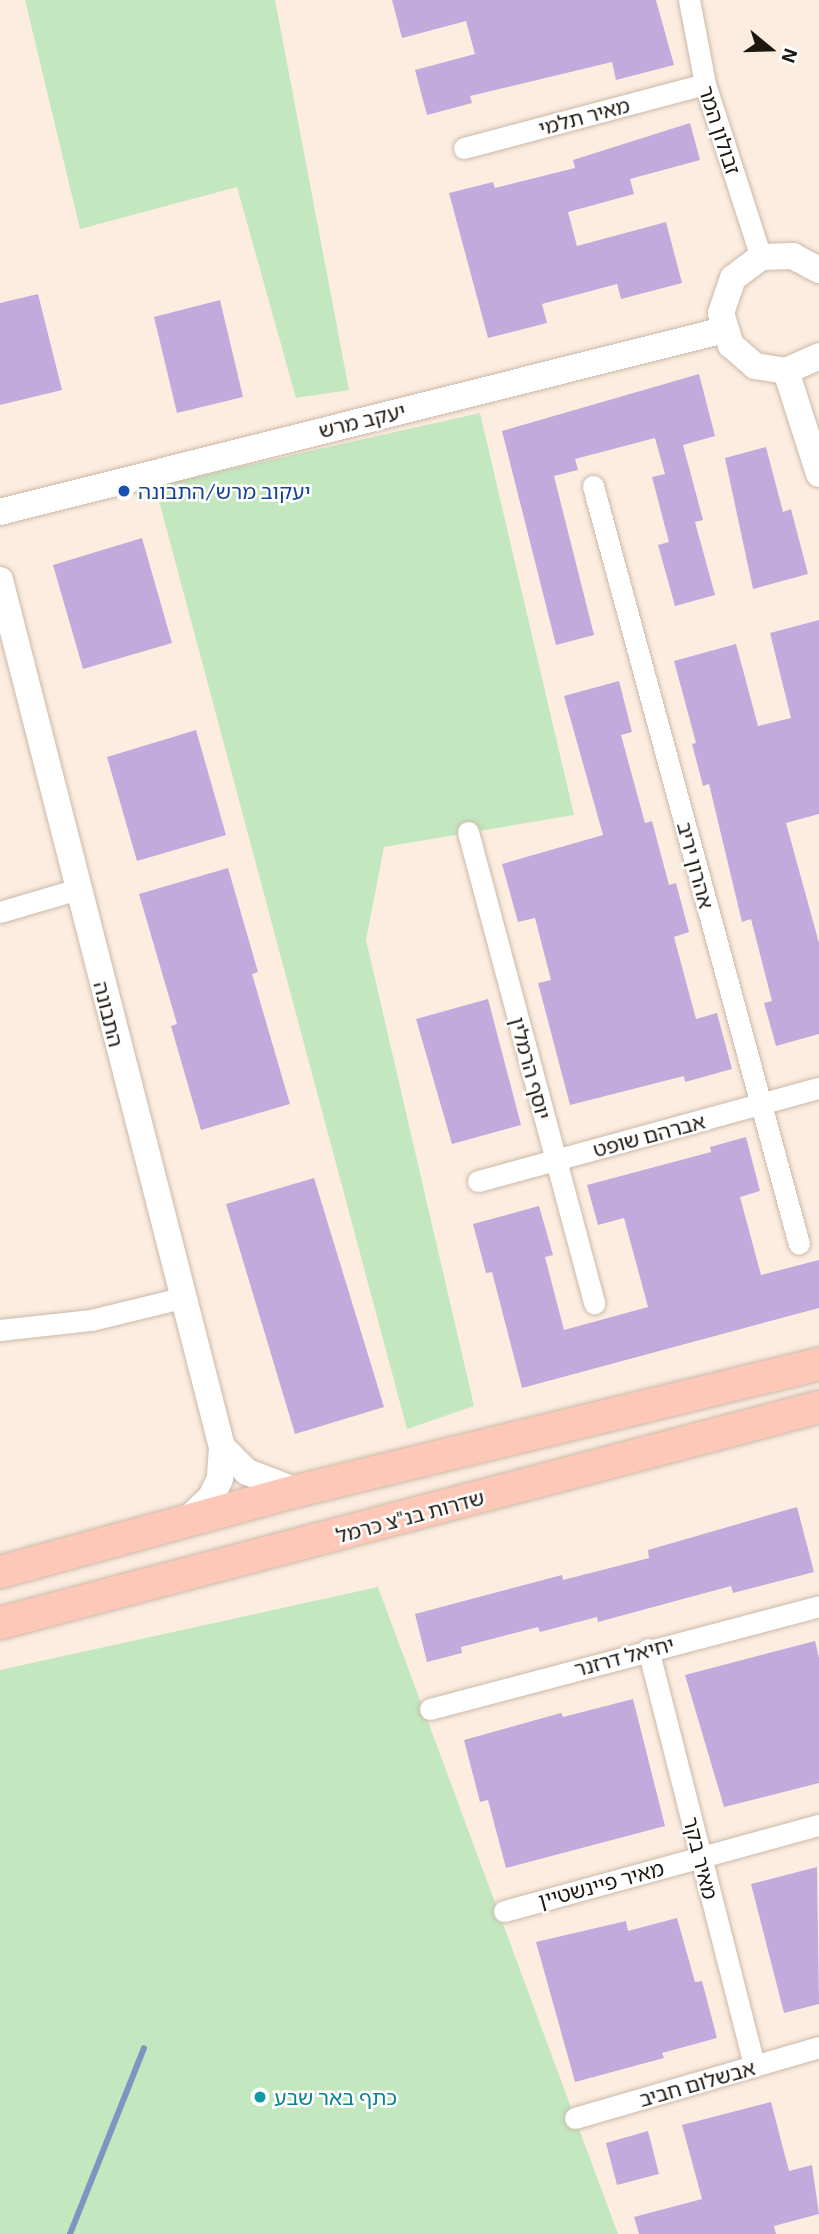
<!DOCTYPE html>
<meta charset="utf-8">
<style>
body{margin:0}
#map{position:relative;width:819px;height:2234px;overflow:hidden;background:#fcede0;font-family:"Exo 2","Noto Sans Hebrew",sans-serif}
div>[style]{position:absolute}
.green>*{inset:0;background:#c3e7bf}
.stream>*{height:6px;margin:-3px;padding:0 3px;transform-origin:3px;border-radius:3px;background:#7c96c2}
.building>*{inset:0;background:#c2abdc}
.roads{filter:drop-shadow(0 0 2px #cbb9a9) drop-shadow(0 0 2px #cbb9a9)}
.minor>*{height:21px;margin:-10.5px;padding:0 10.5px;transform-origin:10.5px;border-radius:10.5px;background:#fff}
.tertiary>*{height:26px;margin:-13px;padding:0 13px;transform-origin:13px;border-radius:13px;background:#fff}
.primary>*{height:32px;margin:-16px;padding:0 16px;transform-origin:16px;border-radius:16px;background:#fec8b9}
.dots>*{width:19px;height:19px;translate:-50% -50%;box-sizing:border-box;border:4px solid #fff;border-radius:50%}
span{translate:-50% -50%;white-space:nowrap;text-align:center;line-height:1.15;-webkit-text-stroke:5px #fff;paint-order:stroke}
.street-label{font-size:21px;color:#1d1711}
.transit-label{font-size:21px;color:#164399}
.left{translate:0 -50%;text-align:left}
.culture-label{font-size:21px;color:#0d838f}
.north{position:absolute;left:735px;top:14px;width:70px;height:70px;-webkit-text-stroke:5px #fff;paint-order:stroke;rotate:109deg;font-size:19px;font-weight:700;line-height:28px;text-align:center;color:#1d1711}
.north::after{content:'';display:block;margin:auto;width:24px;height:32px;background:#1d1711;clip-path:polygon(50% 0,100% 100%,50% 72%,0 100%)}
</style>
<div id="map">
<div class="green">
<i style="clip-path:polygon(25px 0,275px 0,349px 390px,296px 398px,237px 187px,80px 229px)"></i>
<i style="clip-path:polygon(480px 413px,574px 815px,384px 847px,366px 940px,474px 1406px,407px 1429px,155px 486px)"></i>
<i style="clip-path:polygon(378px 1587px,618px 2234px,0 2234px,0 1670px)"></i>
</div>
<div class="stream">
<i style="left:70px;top:2234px;width:200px;rotate:-68.3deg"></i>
</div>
<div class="building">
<i style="clip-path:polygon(392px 0,656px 0,674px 65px,616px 80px,612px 62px,470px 96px,472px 103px,427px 115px,415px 70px,475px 54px,466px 21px,402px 38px)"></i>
<i style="clip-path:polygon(690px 123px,700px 160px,630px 179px,634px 194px,568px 212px,577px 246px,666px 222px,682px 283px,621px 299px,617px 284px,542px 304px,547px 323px,488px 338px,449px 193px,493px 182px,495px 188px,575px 168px,573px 160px)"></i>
<i style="clip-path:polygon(38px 294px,62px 390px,0 405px,0 303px)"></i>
<i style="clip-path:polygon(220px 300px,243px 397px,177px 413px,154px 317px)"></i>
<i style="clip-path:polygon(699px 374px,715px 436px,683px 445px,703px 520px,695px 522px,715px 595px,675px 606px,658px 545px,669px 542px,652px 477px,665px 474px,655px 438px,575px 459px,578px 470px,554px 476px,594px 635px,556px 645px,502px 431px)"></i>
<i style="clip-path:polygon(766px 447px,783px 512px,791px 509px,808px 574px,753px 589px,725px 458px)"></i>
<i style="clip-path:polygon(142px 538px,172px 643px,83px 669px,53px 565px)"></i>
<i style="clip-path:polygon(819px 620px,819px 814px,786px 823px,819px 943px,819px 1034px,776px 1046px,764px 1003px,772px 1001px,751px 919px,742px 922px,709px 784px,703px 786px,692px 744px,696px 743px,674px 661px,736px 644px,758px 726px,791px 718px,770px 633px)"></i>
<i style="clip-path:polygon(619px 681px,632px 732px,621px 735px,645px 823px,652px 821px,669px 885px,676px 883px,689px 932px,674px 937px,696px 1019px,717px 1013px,732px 1069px,685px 1082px,684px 1076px,570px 1105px,538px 983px,551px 980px,535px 918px,518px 922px,502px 864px,603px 835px,564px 696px)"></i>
<i style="clip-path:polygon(196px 730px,226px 835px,137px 861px,107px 757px)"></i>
<i style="clip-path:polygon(228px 868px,258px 972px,252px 974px,290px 1104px,201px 1130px,171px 1026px,177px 1024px,139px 894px)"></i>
<i style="clip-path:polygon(488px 999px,521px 1125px,452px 1144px,416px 1019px)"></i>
<i style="clip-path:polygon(746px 1137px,760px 1191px,740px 1197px,761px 1275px,819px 1260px,819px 1308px,522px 1388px,492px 1272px,486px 1273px,473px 1224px,539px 1206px,553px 1255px,545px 1257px,564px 1330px,648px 1307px,624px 1218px,598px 1225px,587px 1185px,711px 1152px,710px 1147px)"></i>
<i style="clip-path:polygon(314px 1178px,384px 1407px,295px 1434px,226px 1204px)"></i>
<i style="clip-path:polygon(797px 1507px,814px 1572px,733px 1593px,731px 1586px,598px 1622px,597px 1617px,540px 1632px,538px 1627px,461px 1647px,462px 1653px,427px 1662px,415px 1614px,562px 1575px,563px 1580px,649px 1558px,648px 1550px)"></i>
<i style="clip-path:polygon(815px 1641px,819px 1658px,819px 1783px,724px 1807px,685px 1675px)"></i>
<i style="clip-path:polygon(633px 1699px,665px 1826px,506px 1868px,488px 1800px,480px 1802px,464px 1740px,561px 1713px,563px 1717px)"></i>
<i style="clip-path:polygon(817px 1867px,819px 2004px,784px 2013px,751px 1884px)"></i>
<i style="clip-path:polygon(677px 1918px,695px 1982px,702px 1981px,717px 2038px,662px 2053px,664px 2058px,575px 2082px,536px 1942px,626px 1921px,628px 1931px)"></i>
<i style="clip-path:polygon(771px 2102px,789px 2171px,812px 2165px,819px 2214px,774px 2226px,776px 2234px,639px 2234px,634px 2217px,702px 2199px,682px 2125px)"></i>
<i style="clip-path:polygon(648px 2131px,659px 2174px,617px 2185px,606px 2143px)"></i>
</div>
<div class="roads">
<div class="minor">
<i style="left:689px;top:0;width:86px;rotate:79.2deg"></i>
<i style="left:705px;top:84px;width:182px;rotate:72.1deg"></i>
<i style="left:464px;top:148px;width:249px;rotate:-14.9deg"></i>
<i style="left:593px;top:486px;width:785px;rotate:74.8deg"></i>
<i style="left:468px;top:832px;width:488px;rotate:75deg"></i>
<i style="left:0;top:912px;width:81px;rotate:-16.4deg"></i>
<i style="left:478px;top:1181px;width:353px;rotate:-15.3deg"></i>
<i style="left:0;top:1330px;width:92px;rotate:-6.3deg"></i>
<i style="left:91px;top:1320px;width:93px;rotate:-13.7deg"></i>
<i style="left:648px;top:1649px;width:430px;rotate:75.7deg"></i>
<i style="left:430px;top:1709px;width:402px;rotate:-14.8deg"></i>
<i style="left:504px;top:1911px;width:327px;rotate:-15.3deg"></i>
<i style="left:575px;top:2118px;width:254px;rotate:-16.2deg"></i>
</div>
<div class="tertiary">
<i style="left:819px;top:270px;width:30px;rotate:-152deg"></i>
<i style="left:793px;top:256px;width:32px;rotate:178deg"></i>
<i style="left:761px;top:257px;width:35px;rotate:143deg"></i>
<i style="left:733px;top:278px;width:37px;rotate:109deg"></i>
<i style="left:721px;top:313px;width:34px;rotate:73deg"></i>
<i style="left:731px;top:345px;width:32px;rotate:41deg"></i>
<i style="left:755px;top:366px;width:31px;rotate:9deg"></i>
<i style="left:786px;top:371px;width:36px;rotate:-24deg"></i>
<i style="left:786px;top:371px;width:108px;rotate:72.2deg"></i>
<i style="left:0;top:512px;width:747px;rotate:-14.11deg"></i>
<i style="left:0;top:580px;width:895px;rotate:75.64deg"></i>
<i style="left:222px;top:1447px;width:32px;rotate:94deg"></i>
<i style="left:220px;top:1479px;width:20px;rotate:117deg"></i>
<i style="left:211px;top:1497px;width:33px;rotate:136deg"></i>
<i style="left:222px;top:1447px;width:35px;rotate:45deg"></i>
<i style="left:247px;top:1472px;width:53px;rotate:20.8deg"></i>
</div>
<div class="primary">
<i style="left:0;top:1572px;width:308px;rotate:-15.3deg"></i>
<i style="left:297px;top:1491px;width:537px;rotate:-13.67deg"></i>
<i style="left:0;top:1623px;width:847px;rotate:-14.77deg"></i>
</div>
</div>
<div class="dots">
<i style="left:124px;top:491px;background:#1a4fb4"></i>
<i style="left:260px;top:2097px;background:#0f9aa8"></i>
</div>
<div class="street-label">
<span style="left:584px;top:116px;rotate:-15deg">מאיר תלמי</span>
<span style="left:720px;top:130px;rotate:72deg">זבולון המר</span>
<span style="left:362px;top:420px;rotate:-14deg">יעקב מרש</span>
<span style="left:696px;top:865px;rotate:75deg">אהרון יריב</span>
<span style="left:109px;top:1014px;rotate:76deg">התבונה</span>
<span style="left:531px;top:1068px;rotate:75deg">יוסף הרמלין</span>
<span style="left:649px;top:1135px;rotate:-15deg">אברהם שופט</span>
<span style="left:410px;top:1516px;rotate:-15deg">שדרות בנ"צ כרמל</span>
<span style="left:624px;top:1656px;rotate:-15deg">יחיאל דרזנר</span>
<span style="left:701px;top:1858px;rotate:76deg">מאיר בקר</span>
<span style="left:601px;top:1884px;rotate:-15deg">מאיר פיינשטיין</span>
<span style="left:697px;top:2083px;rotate:-16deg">אבשלום חביב</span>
</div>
<div class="transit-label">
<span class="left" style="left:138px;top:491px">יעקוב מרש/התבונה</span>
</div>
<div class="culture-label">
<span class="left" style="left:274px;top:2097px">כתף באר שבע</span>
</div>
<div class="north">N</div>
</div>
